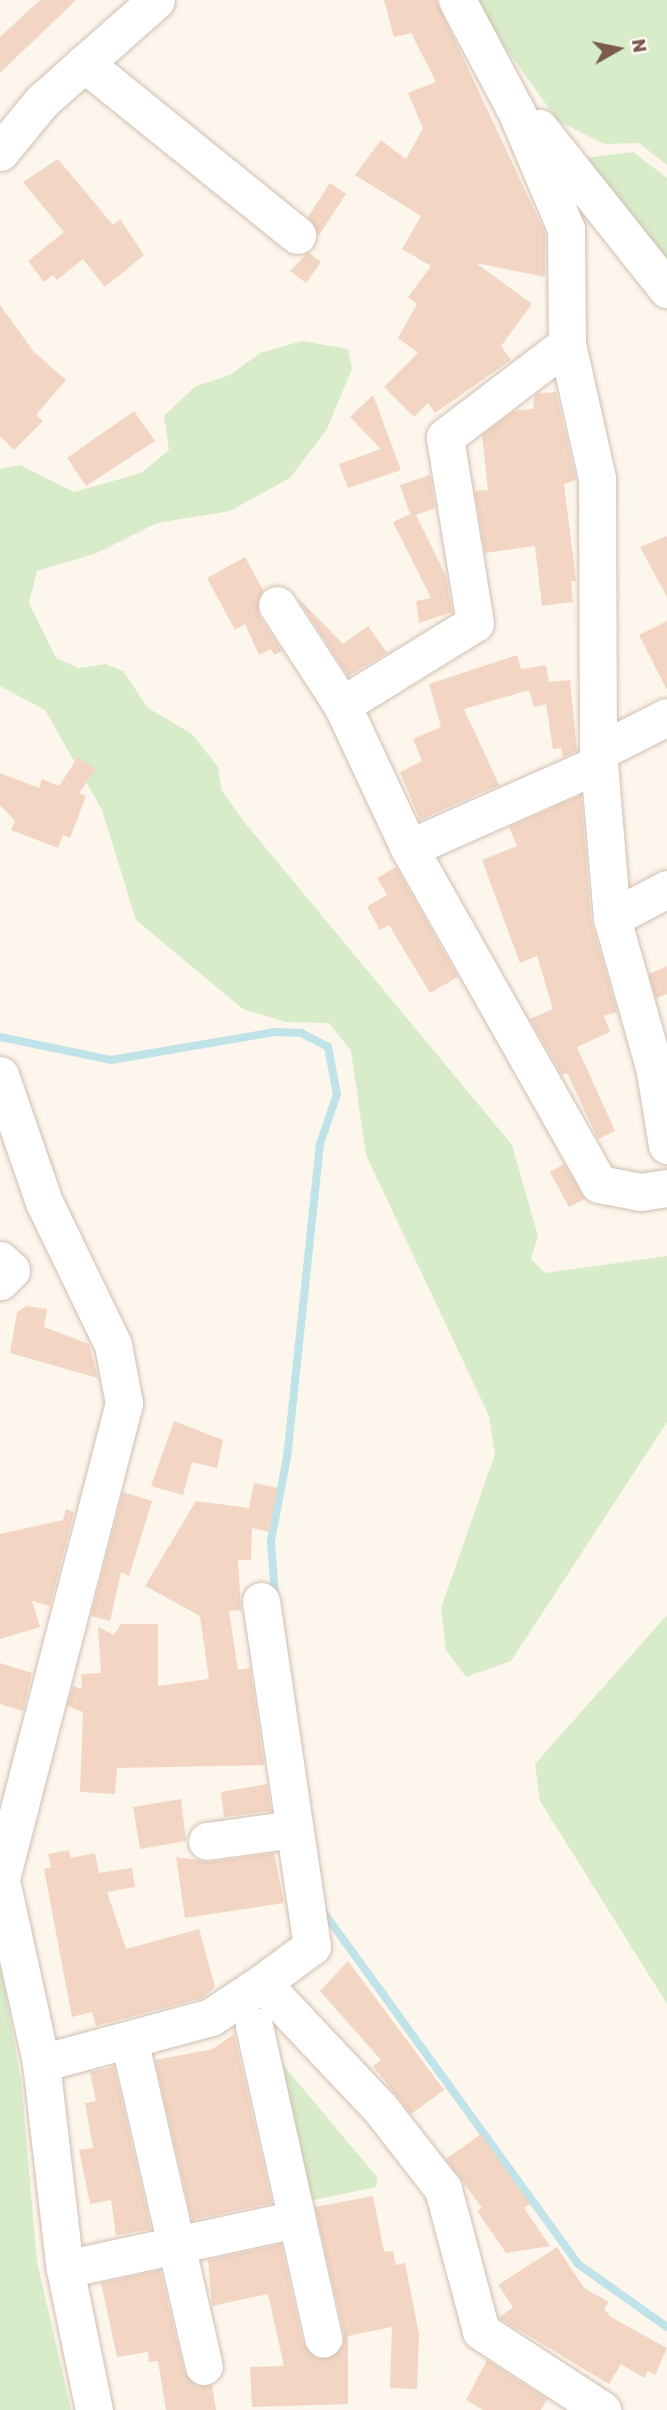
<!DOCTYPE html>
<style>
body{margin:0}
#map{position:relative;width:667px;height:2410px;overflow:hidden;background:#fdf6ec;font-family:Rubik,sans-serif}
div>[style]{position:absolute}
.green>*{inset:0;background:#d8ecc9}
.stream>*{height:8px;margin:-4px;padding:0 4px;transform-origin:4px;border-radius:4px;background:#bfe3e8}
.building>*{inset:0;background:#f3d5c3}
.roads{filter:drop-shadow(0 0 2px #d1beb0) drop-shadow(0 0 2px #d1beb0)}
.minor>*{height:37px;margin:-18.5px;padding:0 18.5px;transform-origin:18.5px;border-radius:18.5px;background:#fff}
span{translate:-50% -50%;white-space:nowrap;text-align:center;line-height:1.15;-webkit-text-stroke:5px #fffaf3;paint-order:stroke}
.north{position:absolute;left:583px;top:14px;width:70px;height:70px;-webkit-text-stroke:5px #fffaf3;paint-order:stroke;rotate:81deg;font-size:19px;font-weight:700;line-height:28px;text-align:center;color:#7a5c4d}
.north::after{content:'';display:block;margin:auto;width:24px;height:32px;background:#7a5c4d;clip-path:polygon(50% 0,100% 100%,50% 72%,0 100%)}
</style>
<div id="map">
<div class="green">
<i style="clip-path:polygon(471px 0,667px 0,667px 165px,639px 143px,604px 144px,558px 121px)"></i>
<i style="clip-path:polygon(633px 152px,667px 178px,667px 274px,577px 159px)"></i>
<i style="clip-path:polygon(302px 341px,348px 349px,352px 369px,327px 429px,290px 478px,230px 511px,157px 523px,97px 553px,37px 571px,29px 603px,56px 658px,78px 668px,105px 664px,123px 671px,148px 708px,192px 734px,218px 767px,222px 791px,245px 823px,512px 1145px,538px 1236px,531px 1259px,545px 1273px,667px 1256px,667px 1422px,511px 1661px,466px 1677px,446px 1650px,441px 1608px,495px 1454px,489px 1416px,366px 1155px,351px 1051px,329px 1023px,286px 1022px,243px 1009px,136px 920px,102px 810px,45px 710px,0 686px,0 469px,20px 465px,74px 492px,141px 473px,169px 450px,164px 416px,196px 386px,230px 375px,260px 353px)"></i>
<i style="clip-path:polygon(667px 1615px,667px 2004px,540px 1801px,535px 1764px)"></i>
<i style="clip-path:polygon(0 1964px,21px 2079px,37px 2261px,71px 2410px,0 2410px)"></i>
<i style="clip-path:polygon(263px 2041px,377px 2177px,376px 2187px,300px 2203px)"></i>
</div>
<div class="stream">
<i style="left:0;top:1037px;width:113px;rotate:11.7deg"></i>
<i style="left:111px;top:1060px;width:165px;rotate:-9.7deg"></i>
<i style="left:274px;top:1032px;width:27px;rotate:2deg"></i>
<i style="left:301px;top:1033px;width:30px;rotate:27deg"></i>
<i style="left:328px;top:1047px;width:48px;rotate:79.2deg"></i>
<i style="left:337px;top:1094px;width:53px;rotate:108.8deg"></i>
<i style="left:320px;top:1144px;width:315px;rotate:96deg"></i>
<i style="left:287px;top:1457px;width:86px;rotate:100.8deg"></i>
<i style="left:271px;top:1541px;width:56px;rotate:85.9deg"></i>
<i style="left:322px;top:1910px;width:437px;rotate:54.1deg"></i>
<i style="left:578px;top:2264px;width:109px;rotate:35.3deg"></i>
</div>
<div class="building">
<i style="clip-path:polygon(40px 0,76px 0,0 73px,0 37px)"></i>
<i style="clip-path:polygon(384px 0,436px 0,545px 233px,545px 277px,476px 263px,532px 304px,501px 346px,511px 360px,435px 413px,428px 403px,414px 417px,384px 387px,418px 353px,398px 338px,417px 304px,408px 297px,431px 266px,402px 249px,421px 216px,355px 175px,381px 140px,406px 159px,423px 128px,408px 93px,436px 82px,411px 33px,394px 37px)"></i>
<i style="clip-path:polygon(58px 159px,113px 225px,120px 219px,144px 255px,105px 287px,83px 259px,57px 280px,53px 275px,44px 282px,28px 261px,64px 232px,23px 182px)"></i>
<i style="clip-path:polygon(330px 183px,346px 194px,319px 235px,308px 217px)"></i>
<i style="clip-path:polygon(308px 252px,321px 262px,306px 283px,290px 271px)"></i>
<i style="clip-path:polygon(0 305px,34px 352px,66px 380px,36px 415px,43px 421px,14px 450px,0 436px)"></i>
<i style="clip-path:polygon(556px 392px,576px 480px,564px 484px,576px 581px,571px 581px,573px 602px,542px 606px,535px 546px,485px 553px,475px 491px,488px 490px,482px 435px,514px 411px,533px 409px,535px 394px)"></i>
<i style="clip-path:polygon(373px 395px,401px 470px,348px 488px,339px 464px,381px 449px,350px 417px)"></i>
<i style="clip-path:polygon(134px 411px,155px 441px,86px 486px,67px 458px)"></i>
<i style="clip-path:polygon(430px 475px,435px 508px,416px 515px,446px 576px,452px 612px,419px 623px,416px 601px,431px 598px,393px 522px,410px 514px,400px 485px)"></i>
<i style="clip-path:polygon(667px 536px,667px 597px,640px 547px)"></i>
<i style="clip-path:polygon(245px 557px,263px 590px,259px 616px,282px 651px,274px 655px,271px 649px,259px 655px,245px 624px,235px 630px,207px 578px)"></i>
<i style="clip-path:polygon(297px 597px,343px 644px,368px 626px,387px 653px,348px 676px)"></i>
<i style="clip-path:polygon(667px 621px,667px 690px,639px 635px)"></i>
<i style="clip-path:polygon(517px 655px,521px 669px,546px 665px,549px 682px,570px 680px,577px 751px,563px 757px,561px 748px,553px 749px,546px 704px,534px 707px,529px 690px,464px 709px,499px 785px,420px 820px,400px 772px,422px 761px,413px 739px,441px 727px,429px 684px)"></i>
<i style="clip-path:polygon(78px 757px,96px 769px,79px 793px,86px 796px,70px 838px,63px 835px,58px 848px,11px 830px,15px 821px,0 805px,0 773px,39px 788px,42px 779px,59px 786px)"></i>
<i style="clip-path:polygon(581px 795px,591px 920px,617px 1012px,604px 1016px,610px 1032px,577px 1047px,615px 1131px,598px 1139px,567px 1073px,562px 1075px,530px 1019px,553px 1009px,537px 956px,520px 963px,482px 860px,517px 846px,509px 827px)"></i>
<i style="clip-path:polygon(396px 867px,458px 977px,430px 993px,389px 925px,380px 930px,367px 907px,387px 895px,377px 878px)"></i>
<i style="clip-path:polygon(667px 966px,667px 994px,656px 998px,649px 974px)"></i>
<i style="clip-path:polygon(564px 1164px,585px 1199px,569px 1207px,550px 1172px)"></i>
<i style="clip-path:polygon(27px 1306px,47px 1309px,44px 1327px,89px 1344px,98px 1378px,10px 1353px,17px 1312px)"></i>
<i style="clip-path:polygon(174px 1421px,223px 1440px,217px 1468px,192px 1462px,183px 1495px,151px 1486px)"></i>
<i style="clip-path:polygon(254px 1483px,278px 1488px,269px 1532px,252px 1528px,251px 1560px,238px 1560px,241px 1610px,229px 1611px,238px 1670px,250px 1668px,264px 1765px,117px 1768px,115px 1794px,80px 1792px,83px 1712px,67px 1706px,73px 1686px,82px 1689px,81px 1674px,101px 1673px,98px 1627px,114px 1635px,121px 1624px,158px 1624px,158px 1686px,209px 1679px,200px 1616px,145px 1586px,196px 1501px,249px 1508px)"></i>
<i style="clip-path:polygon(123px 1492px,152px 1501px,129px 1576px,121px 1572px,110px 1621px,91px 1616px)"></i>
<i style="clip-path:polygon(66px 1509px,74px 1512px,50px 1606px,32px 1601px,40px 1627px,0 1639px,0 1534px,63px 1520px)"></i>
<i style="clip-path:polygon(0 1663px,32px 1673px,23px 1711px,0 1704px)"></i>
<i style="clip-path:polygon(267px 1784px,271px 1811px,224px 1817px,221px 1792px)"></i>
<i style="clip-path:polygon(181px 1799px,186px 1841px,140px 1849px,133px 1807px)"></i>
<i style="clip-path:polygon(69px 1850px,71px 1858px,95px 1853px,99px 1873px,132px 1868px,135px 1887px,107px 1892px,126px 1949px,199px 1929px,215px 1987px,202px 1998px,96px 2026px,92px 2012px,72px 2017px,44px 1869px,51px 1867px,48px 1854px)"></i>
<i style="clip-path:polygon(274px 1853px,284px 1903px,185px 1918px,176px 1857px,210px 1862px)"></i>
<i style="clip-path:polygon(348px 1961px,444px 2090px,411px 2114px,373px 2066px,381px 2060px,320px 1991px)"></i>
<i style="clip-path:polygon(234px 2034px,272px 2203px,192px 2220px,155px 2060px,213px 2049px)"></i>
<i style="clip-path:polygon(114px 2067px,151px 2229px,125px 2234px,116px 2235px,111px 2200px,90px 2204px,79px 2150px,93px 2148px,85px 2103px,96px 2101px,90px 2072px)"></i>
<i style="clip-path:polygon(481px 2134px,530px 2204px,524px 2208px,550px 2246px,506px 2253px,477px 2211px,482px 2208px,446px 2159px)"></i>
<i style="clip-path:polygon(373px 2196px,384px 2252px,393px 2251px,396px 2265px,405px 2263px,419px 2334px,417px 2389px,390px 2388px,392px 2327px,348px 2336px,348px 2404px,252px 2407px,250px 2367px,284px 2366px,268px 2294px,212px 2306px,208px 2260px,281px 2244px,303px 2343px,316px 2358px,328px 2358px,343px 2345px,344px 2333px,315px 2207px)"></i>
<i style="clip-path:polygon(557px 2247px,584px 2288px,609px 2302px,604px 2309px,611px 2317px,667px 2348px,655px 2375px,648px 2371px,644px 2378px,621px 2364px,609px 2384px,499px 2318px,513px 2307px,498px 2285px)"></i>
<i style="clip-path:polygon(160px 2270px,184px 2371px,197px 2386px,212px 2385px,216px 2410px,166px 2410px,158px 2361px,149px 2362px,148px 2352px,117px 2357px,101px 2283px)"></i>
<i style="clip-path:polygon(487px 2360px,547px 2399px,541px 2410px,483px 2410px,466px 2400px)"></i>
</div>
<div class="roads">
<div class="minor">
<i style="left:457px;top:0;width:128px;rotate:62deg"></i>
<i style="left:517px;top:113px;width:126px;rotate:67.1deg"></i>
<i style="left:566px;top:229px;width:115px;rotate:89.5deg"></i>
<i style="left:567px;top:344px;width:137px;rotate:77.4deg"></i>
<i style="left:597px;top:478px;width:274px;rotate:89.8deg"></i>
<i style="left:598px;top:752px;width:167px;rotate:85.2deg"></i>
<i style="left:612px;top:918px;width:159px;rotate:74.3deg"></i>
<i style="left:655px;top:1071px;width:75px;rotate:80.8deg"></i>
<i style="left:84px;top:63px;width:274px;rotate:38.9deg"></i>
<i style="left:539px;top:128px;width:206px;rotate:51.5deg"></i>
<i style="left:0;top:152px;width:66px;rotate:-50.5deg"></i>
<i style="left:42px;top:101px;width:152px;rotate:-41.5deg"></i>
<i style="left:277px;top:605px;width:119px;rotate:57deg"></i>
<i style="left:342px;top:705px;width:158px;rotate:64.9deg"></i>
<i style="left:409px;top:848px;width:386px;rotate:60.5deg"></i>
<i style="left:599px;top:1184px;width:43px;rotate:10.8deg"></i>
<i style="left:641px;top:1192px;width:26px;rotate:-9deg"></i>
<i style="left:342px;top:705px;width:156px;rotate:-31.7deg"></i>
<i style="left:475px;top:623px;width:188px;rotate:-99.2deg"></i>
<i style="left:445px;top:437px;width:153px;rotate:-37.3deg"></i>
<i style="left:598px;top:752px;width:77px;rotate:-26.9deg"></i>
<i style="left:409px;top:848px;width:208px;rotate:-23.9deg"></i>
<i style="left:612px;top:918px;width:62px;rotate:-27.8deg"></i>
<i style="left:0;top:1075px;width:134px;rotate:70.9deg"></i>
<i style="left:44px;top:1202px;width:159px;rotate:64.2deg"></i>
<i style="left:113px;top:1345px;width:59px;rotate:79.3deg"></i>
<i style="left:124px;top:1403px;width:491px;rotate:104.5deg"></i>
<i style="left:0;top:1260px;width:15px;rotate:42deg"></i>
<i style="left:11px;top:1270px;width:16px;rotate:135deg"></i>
<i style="left:261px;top:1601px;width:349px;rotate:81.6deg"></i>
<i style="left:312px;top:1946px;width:62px;rotate:143.5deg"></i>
<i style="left:207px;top:1841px;width:88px;rotate:-7.9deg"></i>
<i style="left:0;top:1876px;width:191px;rotate:77.6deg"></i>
<i style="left:41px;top:2063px;width:207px;rotate:83.4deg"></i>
<i style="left:65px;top:2269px;width:144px;rotate:78.4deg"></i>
<i style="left:254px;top:2026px;width:320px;rotate:77.5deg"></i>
<i style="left:133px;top:2057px;width:317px;rotate:77.1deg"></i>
<i style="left:41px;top:2063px;width:176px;rotate:-15.1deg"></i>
<i style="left:211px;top:2017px;width:61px;rotate:-33.7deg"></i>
<i style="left:262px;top:1983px;width:172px;rotate:46.7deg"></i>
<i style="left:380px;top:2108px;width:103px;rotate:52.1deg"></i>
<i style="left:443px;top:2189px;width:147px;rotate:75deg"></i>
<i style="left:481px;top:2331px;width:145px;rotate:33.1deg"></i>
<i style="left:65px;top:2269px;width:236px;rotate:-12.2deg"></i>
</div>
</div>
<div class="north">N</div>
</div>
